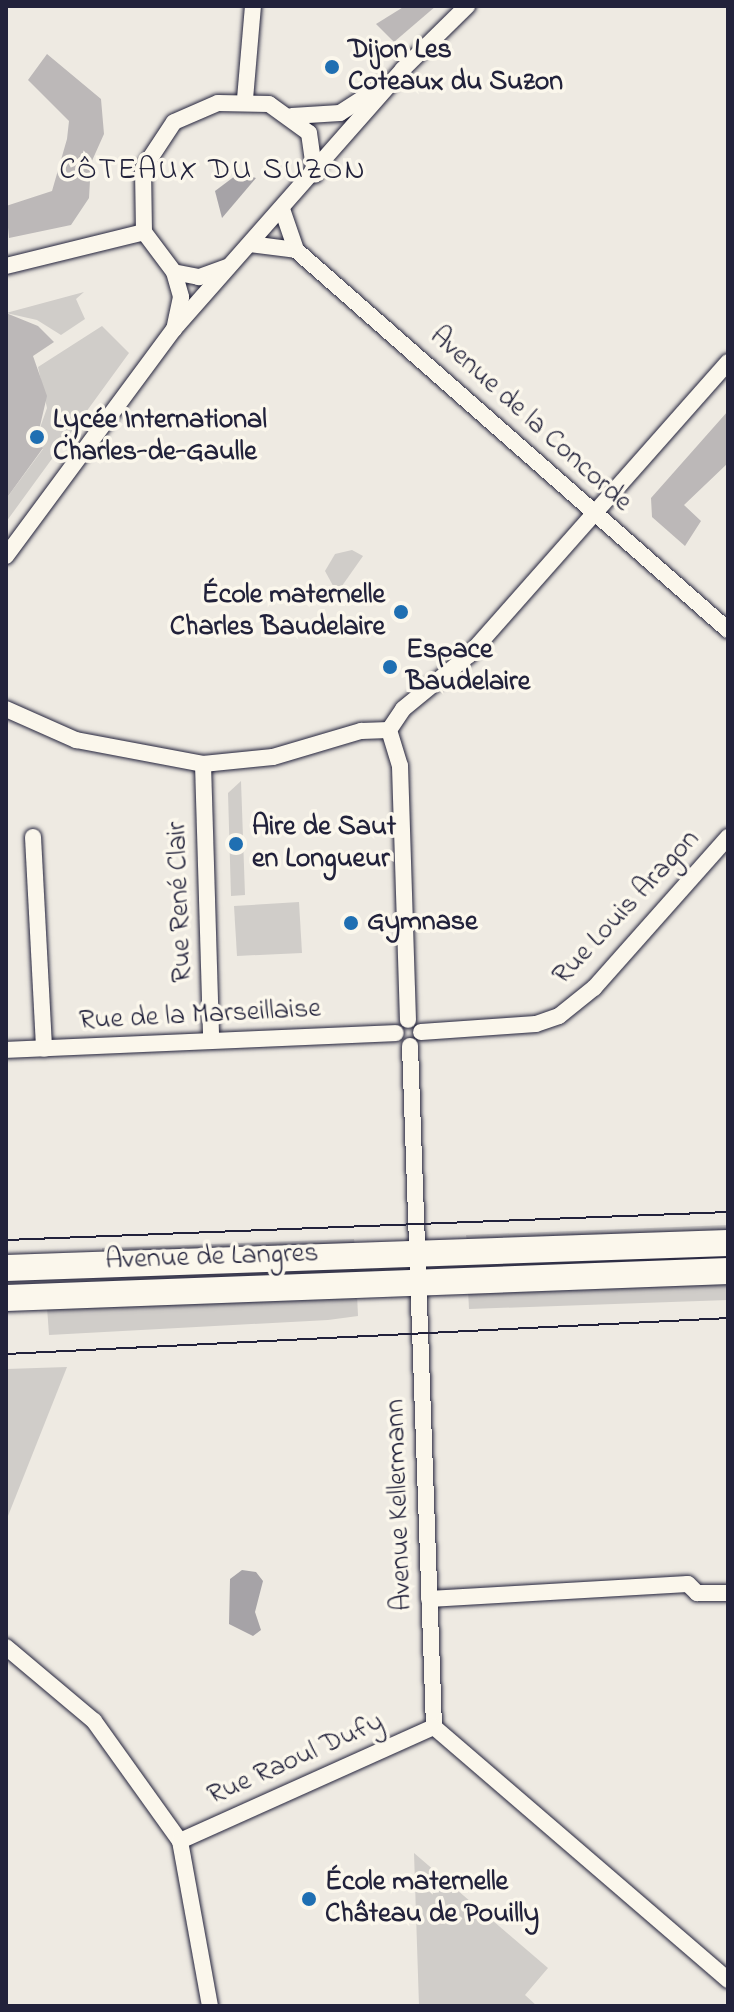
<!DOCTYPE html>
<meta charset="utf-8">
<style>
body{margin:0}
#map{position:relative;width:734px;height:2012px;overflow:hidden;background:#eeeae2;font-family:"Indie Flower",sans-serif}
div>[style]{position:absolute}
.green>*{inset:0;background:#d0cdc9}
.water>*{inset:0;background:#a6a3a7}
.building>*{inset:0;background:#bcb8b8}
.roads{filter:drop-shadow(0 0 2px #22223b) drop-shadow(0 0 2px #22223b)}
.minor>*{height:16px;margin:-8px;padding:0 8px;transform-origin:8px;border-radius:8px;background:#fbf7ec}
.primary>*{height:26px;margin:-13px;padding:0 13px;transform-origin:13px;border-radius:13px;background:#fbf7ec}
.tram>*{height:2px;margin:-1px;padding:0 1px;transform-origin:1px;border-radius:1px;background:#22223b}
.dots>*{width:22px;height:22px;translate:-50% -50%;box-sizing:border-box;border:4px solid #fbf7ec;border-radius:50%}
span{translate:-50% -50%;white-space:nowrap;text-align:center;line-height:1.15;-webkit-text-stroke:7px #fbf7ec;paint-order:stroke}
.poi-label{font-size:28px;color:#22223b;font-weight:700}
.left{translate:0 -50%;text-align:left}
.right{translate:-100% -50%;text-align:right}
.street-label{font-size:28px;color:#22223b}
.neighbourhood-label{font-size:30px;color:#22223b;letter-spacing:2px}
.frame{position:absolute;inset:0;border:8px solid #22223b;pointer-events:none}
</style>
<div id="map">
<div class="green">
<i style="clip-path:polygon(84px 292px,76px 299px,85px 319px,61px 335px,37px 320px,6px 313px)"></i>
<i style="clip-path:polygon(102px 326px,129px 353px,6px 522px,6px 499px,43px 449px,35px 442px,47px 408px,38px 367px)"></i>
<i style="clip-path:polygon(352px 550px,363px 556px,337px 593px,325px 571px,335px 554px)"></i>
<i style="clip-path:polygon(241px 781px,245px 895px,231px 896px,228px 793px)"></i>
<i style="clip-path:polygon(299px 902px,302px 953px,237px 956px,234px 906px)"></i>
<i style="clip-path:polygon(728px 1225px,728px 1232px,467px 1242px,466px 1235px)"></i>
<i style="clip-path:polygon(354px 1239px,355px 1246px,102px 1258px,102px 1248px)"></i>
<i style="clip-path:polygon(372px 1265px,372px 1273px,100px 1284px,100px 1274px)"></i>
<i style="clip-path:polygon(728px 1280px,728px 1300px,469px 1309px,468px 1290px)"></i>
<i style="clip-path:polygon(357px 1294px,358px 1316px,328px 1320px,49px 1335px,47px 1307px)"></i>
<i style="clip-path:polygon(67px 1367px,6px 1521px,6px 1369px)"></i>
<i style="clip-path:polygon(414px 1853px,548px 1968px,525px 1995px,537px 2006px,419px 2006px)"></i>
</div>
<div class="water">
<i style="clip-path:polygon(239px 173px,256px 178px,222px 218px,215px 191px)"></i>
<i style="clip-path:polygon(242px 1570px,256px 1572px,263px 1581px,255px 1612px,261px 1630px,253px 1636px,229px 1624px,230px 1579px)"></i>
</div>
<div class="building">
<i style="clip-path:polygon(405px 6px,436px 6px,394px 42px,376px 24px)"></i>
<i style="clip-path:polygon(47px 54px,101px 99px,104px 134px,91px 163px,89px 198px,71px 225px,9px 238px,6px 206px,52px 191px,67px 139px,69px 121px,28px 80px)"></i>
<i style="clip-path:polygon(6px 313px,38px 326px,54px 342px,33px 356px,47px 396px,36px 443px,43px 448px,6px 499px)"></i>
<i style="clip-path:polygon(728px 411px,728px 463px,684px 505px,701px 521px,685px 546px,652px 517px,651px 498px)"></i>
</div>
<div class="roads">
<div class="minor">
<i style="left:245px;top:99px;width:93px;rotate:-85.1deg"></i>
<i style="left:292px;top:116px;width:48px;rotate:-3.6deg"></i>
<i style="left:340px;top:113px;width:54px;rotate:-32.8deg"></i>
<i style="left:282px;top:209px;width:43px;rotate:71.1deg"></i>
<i style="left:250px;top:244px;width:46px;rotate:7.4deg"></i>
<i style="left:296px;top:250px;width:575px;rotate:41.34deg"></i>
<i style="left:6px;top:266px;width:142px;rotate:-13.8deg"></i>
<i style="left:227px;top:267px;width:30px;rotate:160deg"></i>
<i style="left:199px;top:277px;width:25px;rotate:-169deg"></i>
<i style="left:174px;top:272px;width:50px;rotate:-126.9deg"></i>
<i style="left:144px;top:232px;width:63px;rotate:-90.9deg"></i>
<i style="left:143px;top:169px;width:56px;rotate:-56.6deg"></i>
<i style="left:174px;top:122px;width:48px;rotate:-23.4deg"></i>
<i style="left:218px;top:103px;width:51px;rotate:1.1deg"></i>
<i style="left:269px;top:104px;width:49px;rotate:35.9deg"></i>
<i style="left:309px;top:133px;width:42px;rotate:81.9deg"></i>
<i style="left:174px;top:272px;width:26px;rotate:74deg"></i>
<i style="left:181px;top:297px;width:33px;rotate:102deg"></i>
<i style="left:6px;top:556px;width:282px;rotate:-53.5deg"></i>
<i style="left:174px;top:329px;width:346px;rotate:-48.6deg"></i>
<i style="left:403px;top:69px;width:90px;rotate:-44.5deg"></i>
<i style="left:6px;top:709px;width:77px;rotate:23.9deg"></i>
<i style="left:76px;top:740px;width:129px;rotate:10.7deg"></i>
<i style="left:203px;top:764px;width:70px;rotate:-5.7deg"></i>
<i style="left:273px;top:757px;width:92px;rotate:-16.5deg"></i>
<i style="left:361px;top:731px;width:28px;rotate:-2deg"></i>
<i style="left:389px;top:730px;width:25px;rotate:-56deg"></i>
<i style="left:403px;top:709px;width:85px;rotate:-39.3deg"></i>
<i style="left:469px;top:655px;width:391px;rotate:-48.5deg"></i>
<i style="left:389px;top:730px;width:38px;rotate:73deg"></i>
<i style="left:400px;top:766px;width:254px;rotate:88.2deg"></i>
<i style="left:203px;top:764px;width:275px;rotate:88.3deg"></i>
<i style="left:33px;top:837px;width:212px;rotate:87deg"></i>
<i style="left:421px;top:1032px;width:115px;rotate:-4deg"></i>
<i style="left:536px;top:1024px;width:24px;rotate:-19deg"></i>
<i style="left:559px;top:1016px;width:45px;rotate:-38.7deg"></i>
<i style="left:594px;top:988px;width:202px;rotate:-48.4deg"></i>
<i style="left:410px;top:1046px;width:681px;rotate:87.98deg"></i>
<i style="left:6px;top:1050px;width:390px;rotate:-2.5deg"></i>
<i style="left:429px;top:1599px;width:259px;rotate:-3.3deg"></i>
<i style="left:688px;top:1584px;width:13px;rotate:45deg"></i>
<i style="left:697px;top:1593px;width:31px"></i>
<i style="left:6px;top:1647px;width:115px;rotate:40.1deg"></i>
<i style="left:94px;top:1721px;width:148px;rotate:54.4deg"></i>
<i style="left:180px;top:1841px;width:168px;rotate:79.7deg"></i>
<i style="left:434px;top:1727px;width:388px;rotate:40.7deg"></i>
<i style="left:180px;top:1841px;width:278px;rotate:-24.2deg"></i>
</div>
<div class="primary">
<i style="left:6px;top:1268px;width:722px;rotate:-1.98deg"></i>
<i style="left:6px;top:1298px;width:723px;rotate:-2.14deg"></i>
</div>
</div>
<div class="tram">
<i style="left:6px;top:1240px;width:723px;rotate:-2.22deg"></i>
<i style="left:6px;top:1354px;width:723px;rotate:-2.85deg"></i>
</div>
<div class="dots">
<i style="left:332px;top:67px;background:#1f6fb2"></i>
<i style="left:37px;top:437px;background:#1f6fb2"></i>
<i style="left:401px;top:612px;background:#1f6fb2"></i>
<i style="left:390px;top:667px;background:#1f6fb2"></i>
<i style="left:236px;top:844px;background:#1f6fb2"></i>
<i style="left:351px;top:923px;background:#1f6fb2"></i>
<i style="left:309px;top:1899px;background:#1f6fb2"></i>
</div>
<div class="poi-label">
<span class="left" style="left:348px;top:67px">Dijon Les<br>Coteaux du Suzon</span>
<span class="left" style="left:53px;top:437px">Lycée International<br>Charles-de-Gaulle</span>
<span class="right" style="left:385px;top:612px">École maternelle<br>Charles Baudelaire</span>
<span class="left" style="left:406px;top:667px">Espace<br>Baudelaire</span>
<span class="left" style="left:252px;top:844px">Aire de Saut<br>en Longueur</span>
<span class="left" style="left:367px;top:923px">Gymnase</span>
<span class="left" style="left:325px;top:1899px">École maternelle<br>Château de Pouilly</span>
</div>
<div class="street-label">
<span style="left:530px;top:420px;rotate:42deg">Avenue de la Concorde</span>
<span style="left:181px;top:902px;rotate:-92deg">Rue René Clair</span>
<span style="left:627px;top:908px;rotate:-47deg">Rue Louis Aragon</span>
<span style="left:200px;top:1016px;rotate:-3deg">Rue de la Marseillaise</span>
<span style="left:212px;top:1258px;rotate:-2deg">Avenue de Langres</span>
<span style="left:400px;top:1505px;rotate:-92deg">Avenue Kellermann</span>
<span style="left:296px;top:1760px;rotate:-24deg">Rue Raoul Dufy</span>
</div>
<div class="neighbourhood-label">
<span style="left:213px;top:171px">CÔTEAUX DU SUZON</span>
</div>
<div class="frame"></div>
</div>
